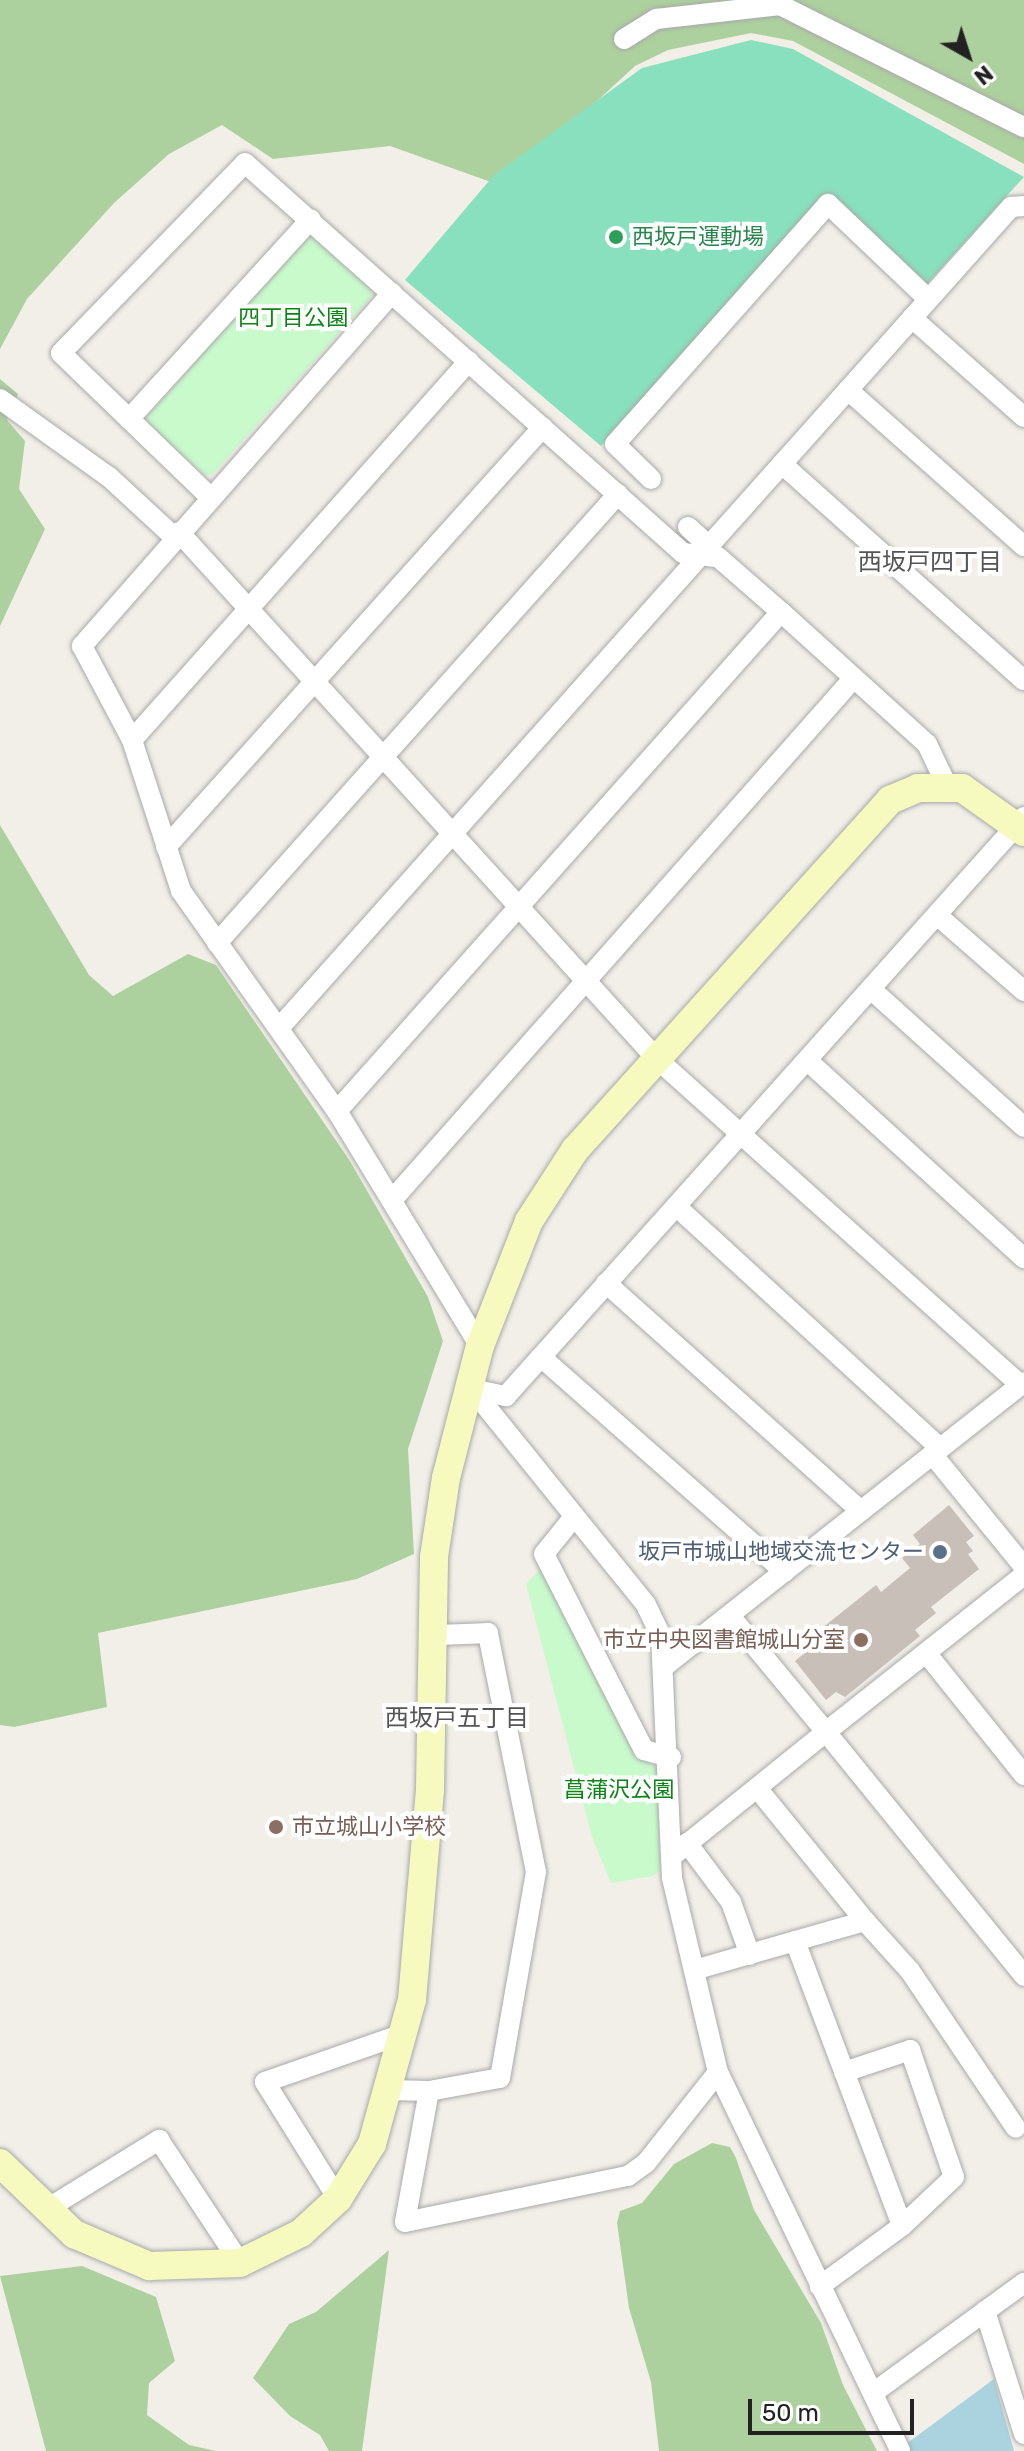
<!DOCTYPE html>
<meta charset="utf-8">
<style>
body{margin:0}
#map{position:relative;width:1024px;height:2451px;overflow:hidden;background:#f2efe9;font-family:Rubik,"Noto Sans JP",sans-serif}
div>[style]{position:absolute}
.forest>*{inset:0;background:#add19e}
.park>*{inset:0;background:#c8facc}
.pitch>*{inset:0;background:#88e0be}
.water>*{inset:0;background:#aad3df}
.building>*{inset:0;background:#c7bfb8}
.roads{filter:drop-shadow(0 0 2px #a9a9a9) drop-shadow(0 0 2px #a9a9a9)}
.street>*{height:20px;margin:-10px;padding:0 10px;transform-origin:10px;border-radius:10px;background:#fff}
.secondary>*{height:28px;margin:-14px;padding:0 14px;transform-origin:14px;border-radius:14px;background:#f7fabf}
.dots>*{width:22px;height:22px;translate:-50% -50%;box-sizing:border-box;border:4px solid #fff;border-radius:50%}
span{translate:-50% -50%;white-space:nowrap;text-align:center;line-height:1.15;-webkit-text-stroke:8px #fff;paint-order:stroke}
.leisure-label{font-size:22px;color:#27864d}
.left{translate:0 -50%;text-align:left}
.park-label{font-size:22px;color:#0c8416}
.service-label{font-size:22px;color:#4e5e75}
.right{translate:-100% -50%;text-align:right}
.education-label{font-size:22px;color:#785e54}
.neighbourhood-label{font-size:24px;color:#555}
.north{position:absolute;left:928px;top:16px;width:80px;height:80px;-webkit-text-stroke:6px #fff;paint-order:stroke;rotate:141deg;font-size:22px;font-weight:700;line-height:32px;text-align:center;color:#222}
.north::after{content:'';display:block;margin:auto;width:28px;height:36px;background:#222;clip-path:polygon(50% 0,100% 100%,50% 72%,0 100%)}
.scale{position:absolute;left:748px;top:2399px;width:166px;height:36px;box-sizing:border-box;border:4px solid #222;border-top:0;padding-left:10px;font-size:24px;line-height:28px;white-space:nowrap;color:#222;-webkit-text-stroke:6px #fff;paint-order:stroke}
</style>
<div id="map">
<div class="forest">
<i style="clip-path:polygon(0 0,1024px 0,1024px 164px,793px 41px,751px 33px,668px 50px,635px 66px,546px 148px,491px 182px,390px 146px,273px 159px,222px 125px,169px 154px,114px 203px,27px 299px,0 349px)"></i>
<i style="clip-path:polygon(0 379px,18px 394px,7px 420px,25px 441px,19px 489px,45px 529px,0 626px)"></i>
<i style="clip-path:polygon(0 825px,89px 975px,113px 996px,188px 954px,216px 965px,350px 1161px,428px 1297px,443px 1341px,408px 1449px,414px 1554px,357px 1579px,98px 1633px,107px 1707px,14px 1727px,0 1725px)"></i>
<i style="clip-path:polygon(712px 2143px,730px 2147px,736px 2158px,754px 2210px,821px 2323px,843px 2385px,877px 2451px,659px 2451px,651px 2382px,629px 2308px,617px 2223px,620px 2211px,642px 2203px,674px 2164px)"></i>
<i style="clip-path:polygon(389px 2250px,362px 2451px,329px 2451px,320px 2435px,290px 2416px,253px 2378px,289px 2324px,316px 2312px)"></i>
<i style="clip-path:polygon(82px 2266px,156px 2297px,175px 2361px,149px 2383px,147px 2415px,189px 2445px,216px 2451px,46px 2451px,0 2276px)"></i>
</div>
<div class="park">
<i style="clip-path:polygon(313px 237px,371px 289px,371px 297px,213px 474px,205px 475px,147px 426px,147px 416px,305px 239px)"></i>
<i style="clip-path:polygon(542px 1567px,639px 1756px,658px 1769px,660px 1870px,653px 1876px,611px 1883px,592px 1837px,526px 1584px)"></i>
</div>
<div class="pitch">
<i style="clip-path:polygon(751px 40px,793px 49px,1024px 177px,925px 286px,828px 193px,601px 446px,405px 280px,494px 175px,642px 68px)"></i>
</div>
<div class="water">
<i style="clip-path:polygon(994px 2379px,1014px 2451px,909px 2451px,906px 2444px)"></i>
</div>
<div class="building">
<i style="clip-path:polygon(949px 1505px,974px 1536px,966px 1542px,973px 1551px,968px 1554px,979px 1569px,931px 1607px,936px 1613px,915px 1630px,920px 1636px,845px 1697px,836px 1692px,826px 1700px,795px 1661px,807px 1651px,802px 1644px,876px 1585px,881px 1592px,910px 1568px,902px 1558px,920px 1544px,913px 1535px)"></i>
</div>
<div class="roads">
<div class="street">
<i style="left:624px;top:39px;width:38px;rotate:-32deg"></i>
<i style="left:656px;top:19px;width:125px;rotate:-6.4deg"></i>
<i style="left:780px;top:5px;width:273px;rotate:26.6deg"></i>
<i style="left:392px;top:293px;width:470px;rotate:131.3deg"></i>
<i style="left:82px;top:646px;width:106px;rotate:62deg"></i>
<i style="left:132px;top:740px;width:159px;rotate:72deg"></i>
<i style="left:181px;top:891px;width:270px;rotate:54.7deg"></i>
<i style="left:337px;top:1111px;width:275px;rotate:58.7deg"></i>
<i style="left:912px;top:318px;width:149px;rotate:41.5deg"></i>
<i style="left:848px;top:390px;width:235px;rotate:41.6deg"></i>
<i style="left:0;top:399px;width:134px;rotate:35.6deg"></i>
<i style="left:109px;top:477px;width:88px;rotate:42.7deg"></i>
<i style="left:129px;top:419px;width:270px;rotate:-47.7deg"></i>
<i style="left:782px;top:464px;width:324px;rotate:41.8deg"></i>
<i style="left:651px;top:479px;width:50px;rotate:-135.8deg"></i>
<i style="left:615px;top:444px;width:321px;rotate:-48.4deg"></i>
<i style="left:828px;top:204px;width:138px;rotate:43.5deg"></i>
<i style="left:210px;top:497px;width:207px;rotate:-136deg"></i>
<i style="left:61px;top:353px;width:264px;rotate:-45.9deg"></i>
<i style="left:245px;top:163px;width:586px;rotate:41.68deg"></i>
<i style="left:683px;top:553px;width:35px;rotate:7deg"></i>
<i style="left:718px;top:557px;width:84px;rotate:41.1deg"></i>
<i style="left:781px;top:612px;width:197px;rotate:42.1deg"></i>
<i style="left:927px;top:744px;width:47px;rotate:64.5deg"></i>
<i style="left:688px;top:527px;width:28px;rotate:42deg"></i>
<i style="left:179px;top:532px;width:710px;rotate:47.8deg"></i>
<i style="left:656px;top:1058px;width:490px;rotate:41.9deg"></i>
<i style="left:132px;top:740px;width:507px;rotate:-48.36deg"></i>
<i style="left:166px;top:847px;width:564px;rotate:-48.09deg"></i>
<i style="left:938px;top:916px;width:114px;rotate:41.1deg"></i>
<i style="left:217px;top:943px;width:602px;rotate:-48.23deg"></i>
<i style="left:873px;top:991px;width:203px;rotate:42deg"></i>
<i style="left:280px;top:1027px;width:1099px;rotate:-48.28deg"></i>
<i style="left:1011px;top:207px;width:13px;rotate:-4deg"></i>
<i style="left:809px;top:1062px;width:291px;rotate:42.4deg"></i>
<i style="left:337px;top:1111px;width:668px;rotate:-48.34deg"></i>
<i style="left:392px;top:1200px;width:696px;rotate:-48.5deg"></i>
<i style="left:677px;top:1207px;width:355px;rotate:42.5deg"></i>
<i style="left:606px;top:1283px;width:342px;rotate:41.8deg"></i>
<i style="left:541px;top:1357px;width:325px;rotate:41.4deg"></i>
<i style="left:472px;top:1389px;width:277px;rotate:51.1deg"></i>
<i style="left:646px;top:1605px;width:34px;rotate:64deg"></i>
<i style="left:661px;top:1636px;width:242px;rotate:87.4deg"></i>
<i style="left:672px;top:1878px;width:199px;rotate:76.7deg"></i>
<i style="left:718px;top:2072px;width:420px;rotate:64.3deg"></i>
<i style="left:472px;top:1389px;width:35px;rotate:12deg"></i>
<i style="left:506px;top:1396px;width:777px;rotate:-48.18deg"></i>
<i style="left:932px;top:1454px;width:146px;rotate:50.8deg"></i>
<i style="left:573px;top:1518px;width:46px;rotate:128.9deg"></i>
<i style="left:544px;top:1554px;width:220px;rotate:63deg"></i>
<i style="left:644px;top:1750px;width:28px;rotate:15deg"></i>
<i style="left:1024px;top:1575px;width:253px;rotate:141.6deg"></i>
<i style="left:826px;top:1732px;width:314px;rotate:50.9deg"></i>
<i style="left:927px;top:1654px;width:155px;rotate:51.3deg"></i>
<i style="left:666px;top:1665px;width:456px;rotate:-38.3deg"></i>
<i style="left:757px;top:1788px;width:171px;rotate:50.9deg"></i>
<i style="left:687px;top:1843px;width:74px;rotate:53.3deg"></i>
<i style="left:731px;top:1902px;width:56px;rotate:70.3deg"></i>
<i style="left:671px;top:1857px;width:199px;rotate:-38.9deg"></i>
<i style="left:826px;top:1732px;width:151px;rotate:-129.6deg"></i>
<i style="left:795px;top:1941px;width:73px;rotate:-15.9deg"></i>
<i style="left:865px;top:1921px;width:67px;rotate:48deg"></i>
<i style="left:910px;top:1971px;width:189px;rotate:56deg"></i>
<i style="left:694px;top:1970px;width:105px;rotate:-16deg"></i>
<i style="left:795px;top:1941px;width:304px;rotate:69.4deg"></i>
<i style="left:902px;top:2226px;width:102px;rotate:143.8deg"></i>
<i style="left:844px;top:2072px;width:70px;rotate:-18.4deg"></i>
<i style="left:910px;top:2050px;width:134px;rotate:70.9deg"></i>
<i style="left:954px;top:2177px;width:71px;rotate:136.7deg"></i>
<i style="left:388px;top:2090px;width:41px;rotate:1.4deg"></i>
<i style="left:429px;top:2091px;width:72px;rotate:-10.4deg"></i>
<i style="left:500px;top:2078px;width:209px;rotate:-80.1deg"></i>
<i style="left:536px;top:1872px;width:244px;rotate:-101.4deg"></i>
<i style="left:488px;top:1633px;width:55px;rotate:177.9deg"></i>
<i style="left:429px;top:2091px;width:133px;rotate:100.4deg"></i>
<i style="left:405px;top:2222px;width:228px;rotate:-11.7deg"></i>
<i style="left:628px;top:2176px;width:22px;rotate:-36deg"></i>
<i style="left:646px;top:2163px;width:116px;rotate:-51.6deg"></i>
<i style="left:338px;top:2199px;width:138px;rotate:-122deg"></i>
<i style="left:265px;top:2082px;width:146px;rotate:-19.2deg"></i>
<i style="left:47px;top:2209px;width:132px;rotate:-31.6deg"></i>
<i style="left:159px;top:2140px;width:147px;rotate:56.6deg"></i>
<i style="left:985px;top:2311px;width:129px;rotate:72.4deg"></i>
<i style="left:873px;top:2393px;width:187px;rotate:-36.1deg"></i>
</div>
<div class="secondary">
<i style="left:0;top:2163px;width:103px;rotate:43.8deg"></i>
<i style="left:74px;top:2234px;width:82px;rotate:23.1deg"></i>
<i style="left:149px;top:2266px;width:91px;rotate:-1.9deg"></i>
<i style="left:240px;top:2263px;width:68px;rotate:-26.2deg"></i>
<i style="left:301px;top:2233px;width:50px;rotate:-42.6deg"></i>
<i style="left:338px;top:2199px;width:65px;rotate:-58.3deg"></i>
<i style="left:372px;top:2144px;width:149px;rotate:-74.5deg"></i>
<i style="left:412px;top:2000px;width:211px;rotate:-85.1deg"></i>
<i style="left:430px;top:1790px;width:233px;rotate:-89deg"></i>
<i style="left:434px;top:1557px;width:80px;rotate:-81.4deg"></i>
<i style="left:446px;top:1478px;width:136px;rotate:-75.6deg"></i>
<i style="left:480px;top:1346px;width:134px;rotate:-68.6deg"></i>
<i style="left:529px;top:1221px;width:85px;rotate:-57.1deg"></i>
<i style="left:575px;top:1150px;width:471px;rotate:-48deg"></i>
<i style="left:890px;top:800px;width:30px;rotate:-23deg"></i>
<i style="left:918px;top:788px;width:44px"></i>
<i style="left:962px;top:788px;width:76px;rotate:35.4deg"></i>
</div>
</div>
<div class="dots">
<i style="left:616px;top:237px;background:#2e9e5b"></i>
<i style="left:940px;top:1552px;background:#5c6f8a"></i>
<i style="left:861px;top:1640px;background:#8d6e63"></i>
<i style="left:276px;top:1827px;background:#8d6e63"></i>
</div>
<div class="leisure-label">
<span class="left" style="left:632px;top:237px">西坂戸運動場</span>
</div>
<div class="park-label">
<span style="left:293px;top:318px">四丁目公園</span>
<span style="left:619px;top:1790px">菖蒲沢公園</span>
</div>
<div class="service-label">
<span class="right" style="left:924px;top:1552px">坂戸市城山地域交流センター</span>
</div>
<div class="education-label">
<span class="right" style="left:845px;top:1640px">市立中央図書館城山分室</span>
<span class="left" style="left:292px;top:1827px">市立城山小学校</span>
</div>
<div class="neighbourhood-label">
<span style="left:930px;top:563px">西坂戸四丁目</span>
<span style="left:457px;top:1719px">西坂戸五丁目</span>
</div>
<div class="north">N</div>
<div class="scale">50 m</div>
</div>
